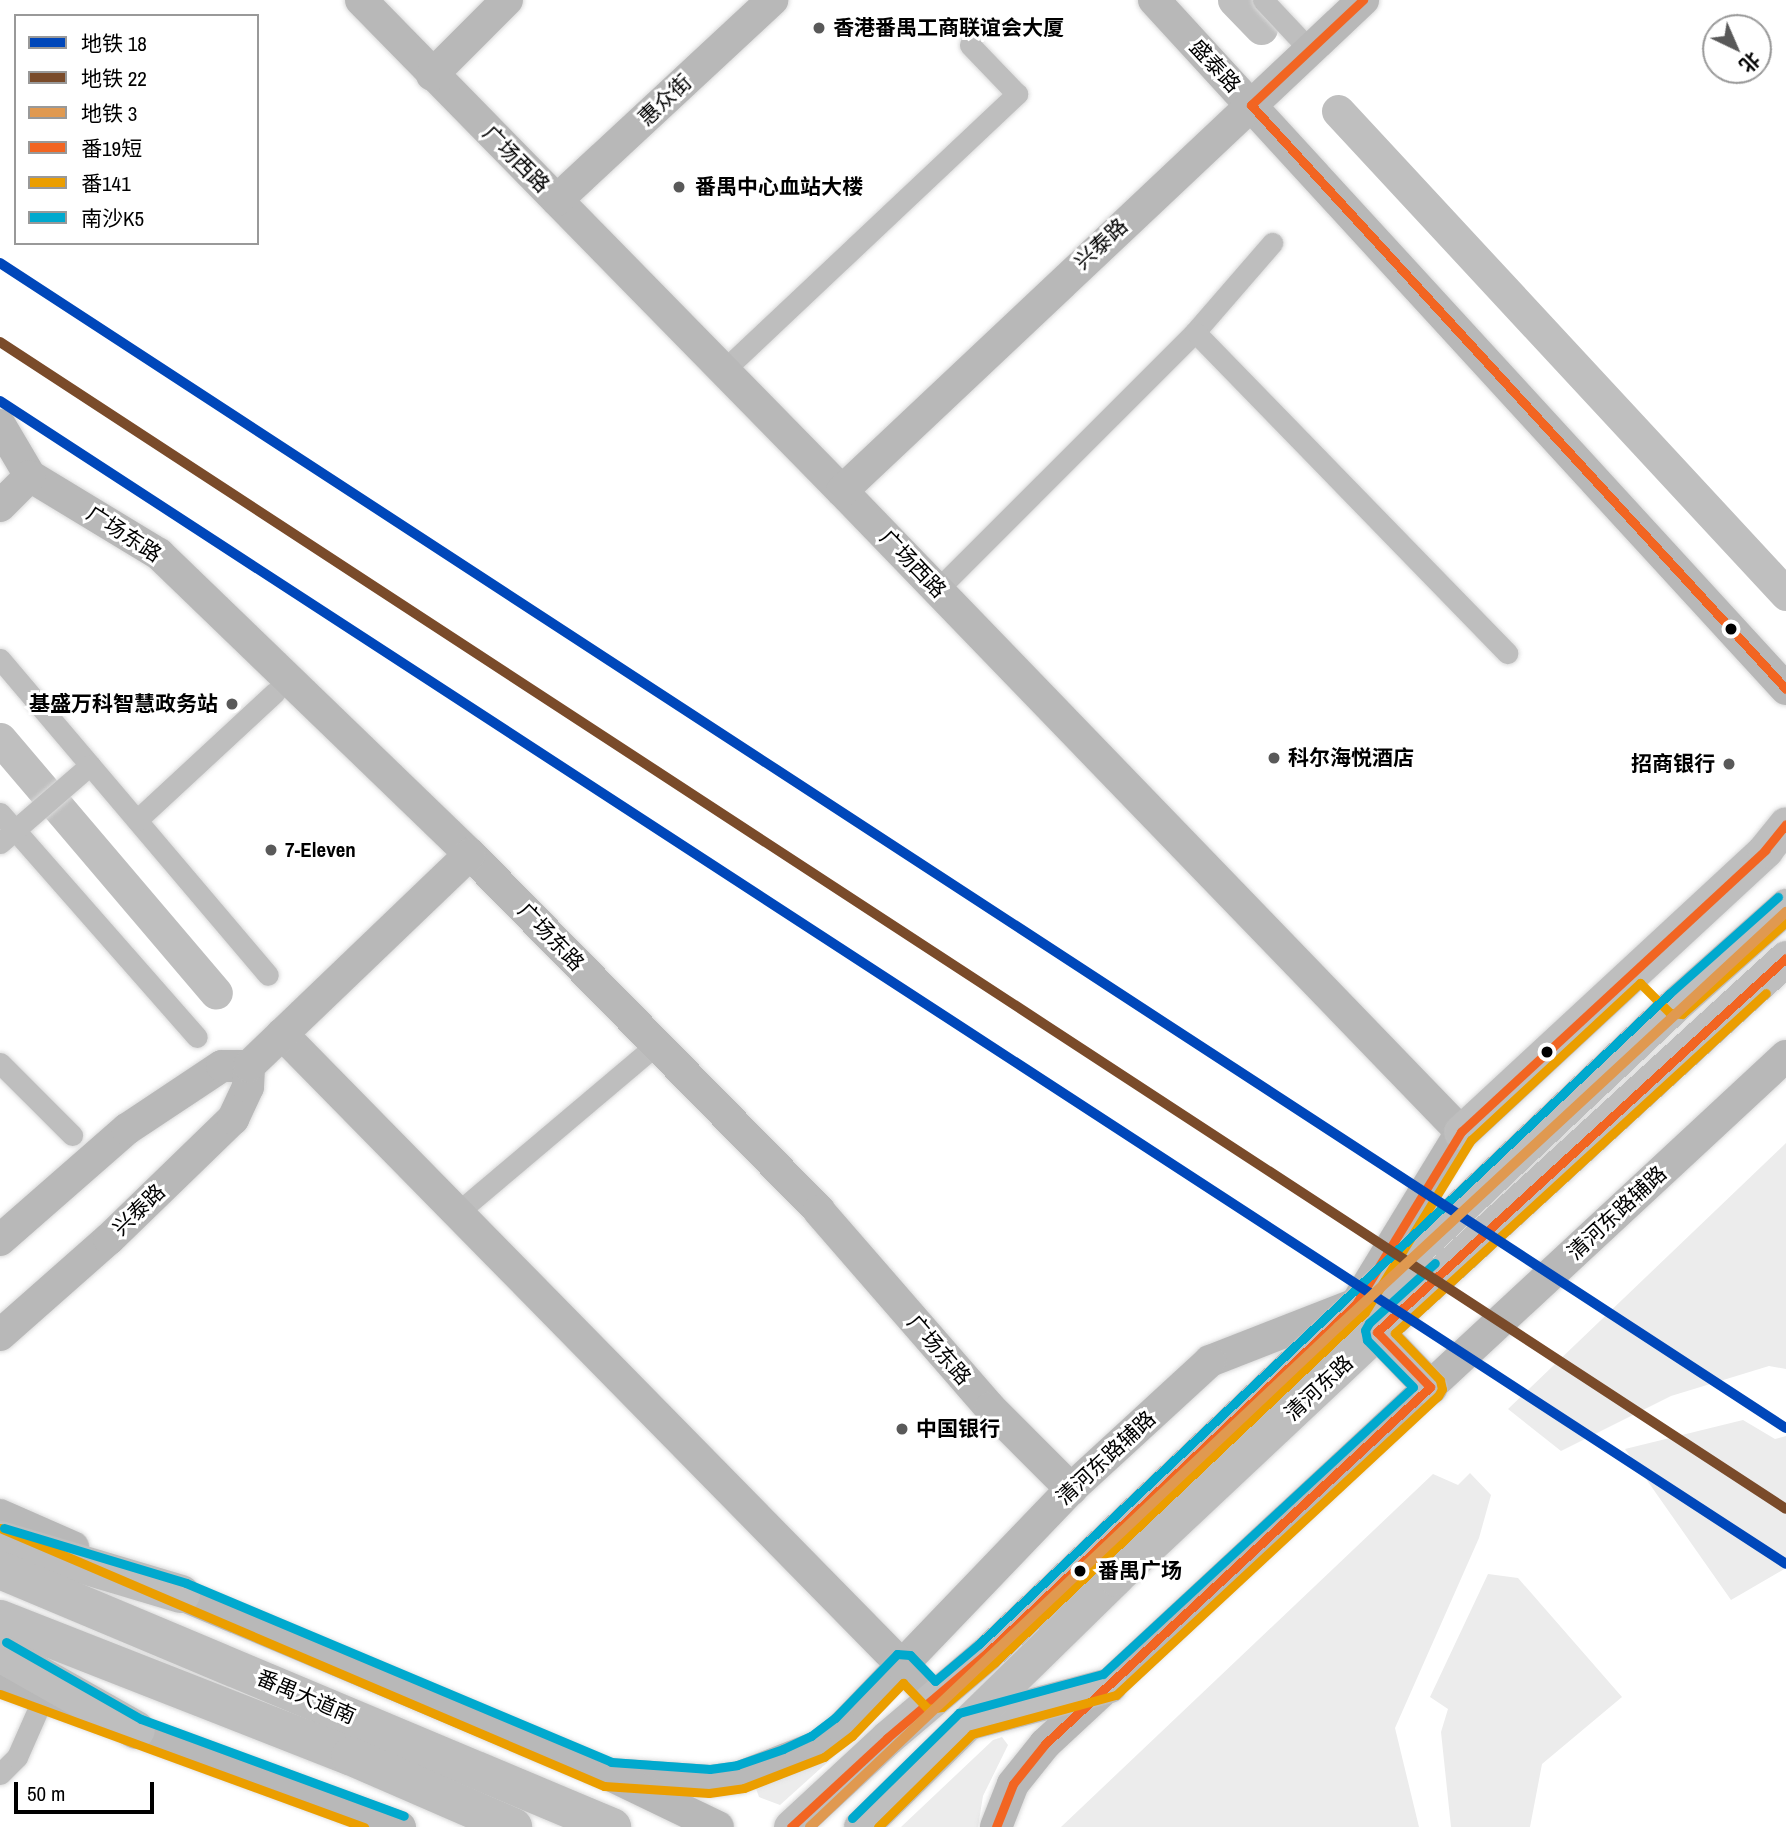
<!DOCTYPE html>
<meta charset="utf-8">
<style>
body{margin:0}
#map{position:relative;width:1786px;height:1827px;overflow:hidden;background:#fff;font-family:"Archivo Narrow","Noto Sans SC",sans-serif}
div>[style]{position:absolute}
.green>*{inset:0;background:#ececec}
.river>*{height:33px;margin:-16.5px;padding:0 16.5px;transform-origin:16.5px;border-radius:16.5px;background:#bfbfbf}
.roads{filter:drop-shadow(0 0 2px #dbdbdb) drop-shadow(0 0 2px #dbdbdb)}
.street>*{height:21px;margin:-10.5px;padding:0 10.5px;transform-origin:10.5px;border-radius:10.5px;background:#bebebe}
.secondary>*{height:32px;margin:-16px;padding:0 16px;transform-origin:16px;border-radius:16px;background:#b8b8b8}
.primary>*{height:35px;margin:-17.5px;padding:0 17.5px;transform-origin:17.5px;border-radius:17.5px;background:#bebebe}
.highway>*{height:38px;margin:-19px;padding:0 19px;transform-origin:19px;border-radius:19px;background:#bebebe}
.bus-1>*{height:9px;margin:-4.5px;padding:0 4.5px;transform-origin:4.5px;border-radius:4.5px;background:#f26522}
.bus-2>*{height:9px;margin:-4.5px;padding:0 4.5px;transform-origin:4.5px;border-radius:4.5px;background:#eb9e00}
.bus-3>*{height:9px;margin:-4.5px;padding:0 4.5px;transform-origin:4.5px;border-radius:4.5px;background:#00a9ce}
.metro-1>*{height:10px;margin:-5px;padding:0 5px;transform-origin:5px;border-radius:5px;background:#0047ba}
.metro-2>*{height:10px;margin:-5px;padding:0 5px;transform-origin:5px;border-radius:5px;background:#7a4b2a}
.metro-3>*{height:10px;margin:-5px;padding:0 5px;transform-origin:5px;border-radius:5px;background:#e09950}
.dots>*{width:19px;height:19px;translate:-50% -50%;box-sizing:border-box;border:4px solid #fff;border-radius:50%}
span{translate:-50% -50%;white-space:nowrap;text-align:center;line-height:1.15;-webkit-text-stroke:6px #fff;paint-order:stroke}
.poi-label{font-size:21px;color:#000;font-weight:700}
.left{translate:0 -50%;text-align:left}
.right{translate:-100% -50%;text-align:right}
.street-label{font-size:21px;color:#000}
.stop-label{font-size:21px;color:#000;font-weight:700}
.legend{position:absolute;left:14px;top:14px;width:245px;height:231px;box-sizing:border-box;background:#fff;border:2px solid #999;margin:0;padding:9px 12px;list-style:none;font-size:21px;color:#000}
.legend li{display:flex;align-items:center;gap:14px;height:35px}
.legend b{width:35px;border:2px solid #999}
.north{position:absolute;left:1702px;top:14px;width:70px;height:70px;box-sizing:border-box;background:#fff;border:2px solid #999;border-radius:50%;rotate:136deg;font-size:19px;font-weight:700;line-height:28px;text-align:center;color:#000}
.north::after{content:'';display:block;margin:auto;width:24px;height:32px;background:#595959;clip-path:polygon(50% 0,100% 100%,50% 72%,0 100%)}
.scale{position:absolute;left:14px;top:1782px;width:140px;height:32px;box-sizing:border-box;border:4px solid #000;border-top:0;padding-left:9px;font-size:21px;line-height:24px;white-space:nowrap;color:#000;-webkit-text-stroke:5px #fff;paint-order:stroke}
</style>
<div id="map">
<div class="green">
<i style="clip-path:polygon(1786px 1143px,1786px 1369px,1769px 1366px,1671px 1396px,1561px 1451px,1508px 1409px)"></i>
<i style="clip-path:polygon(1743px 1420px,1775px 1439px,1786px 1436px,1786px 1568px,1731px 1600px,1625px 1449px)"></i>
<i style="clip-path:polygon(1470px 1473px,1491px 1495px,1479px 1538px,1395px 1728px,1419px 1827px,1061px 1827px,1433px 1474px,1458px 1485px)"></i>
<i style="clip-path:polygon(1488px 1574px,1518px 1578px,1622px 1697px,1542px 1764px,1530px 1827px,1451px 1827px,1441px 1732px,1448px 1709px,1430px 1697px)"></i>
<i style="clip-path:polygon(852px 1728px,860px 1733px,780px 1805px,759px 1797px,754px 1783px)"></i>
<i style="clip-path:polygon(1002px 1737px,1008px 1745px,983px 1796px,978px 1827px,901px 1827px,993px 1740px)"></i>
</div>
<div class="river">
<i style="left:1234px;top:0;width:39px;rotate:46deg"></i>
<i style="left:1338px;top:111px;width:659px;rotate:47.15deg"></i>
<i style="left:0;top:739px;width:333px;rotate:49.6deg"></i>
</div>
<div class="roads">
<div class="street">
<i style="left:1263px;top:0;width:69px;rotate:46.8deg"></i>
<i style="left:1195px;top:332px;width:118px;rotate:-49.1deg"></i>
<i style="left:724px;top:370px;width:403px;rotate:-43.3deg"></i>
<i style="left:1017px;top:94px;width:68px;rotate:-133.8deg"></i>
<i style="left:938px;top:589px;width:363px;rotate:-45deg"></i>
<i style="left:1195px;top:332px;width:448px;rotate:45.8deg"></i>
<i style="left:0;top:659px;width:414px;rotate:49.7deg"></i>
<i style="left:0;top:813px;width:298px;rotate:48.7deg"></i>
<i style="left:137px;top:820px;width:188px;rotate:-42.8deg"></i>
<i style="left:0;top:843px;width:119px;rotate:-40.9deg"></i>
<i style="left:0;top:1063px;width:102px;rotate:45deg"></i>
<i style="left:457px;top:1213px;width:260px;rotate:-40.2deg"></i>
<i style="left:0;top:1774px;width:24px;rotate:-45deg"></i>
<i style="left:17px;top:1757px;width:64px;rotate:-66.2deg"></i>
</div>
<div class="secondary">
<i style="left:361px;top:0;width:687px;rotate:45.59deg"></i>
<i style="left:842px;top:491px;width:891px;rotate:46deg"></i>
<i style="left:1461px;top:1132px;width:202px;rotate:121.4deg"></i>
<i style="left:1356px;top:1304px;width:157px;rotate:158.7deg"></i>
<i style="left:1210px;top:1361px;width:189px;rotate:137.4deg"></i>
<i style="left:1071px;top:1489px;width:330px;rotate:133.8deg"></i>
<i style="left:843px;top:1727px;width:33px;rotate:142deg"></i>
<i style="left:817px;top:1747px;width:83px;rotate:158.7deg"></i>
<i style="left:740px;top:1777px;width:30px;rotate:172deg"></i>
<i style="left:710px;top:1781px;width:102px;rotate:-176.1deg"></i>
<i style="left:1154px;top:0;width:935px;rotate:47.47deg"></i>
<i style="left:432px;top:75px;width:106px;rotate:-45deg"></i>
<i style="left:557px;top:200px;width:294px;rotate:-42.9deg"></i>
<i style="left:0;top:425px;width:59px;rotate:59.5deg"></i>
<i style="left:30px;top:476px;width:151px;rotate:31.2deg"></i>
<i style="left:159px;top:554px;width:432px;rotate:44deg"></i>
<i style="left:470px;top:854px;width:499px;rotate:45.6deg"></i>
<i style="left:819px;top:1211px;width:261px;rotate:49deg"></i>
<i style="left:990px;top:1408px;width:115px;rotate:45deg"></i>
<i style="left:842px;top:491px;width:716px;rotate:-43.3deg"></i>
<i style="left:0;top:506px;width:42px;rotate:-45deg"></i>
<i style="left:282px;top:1034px;width:931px;rotate:45.52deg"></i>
<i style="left:0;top:1240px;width:169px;rotate:-41.2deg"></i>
<i style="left:127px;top:1129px;width:114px;rotate:-33.6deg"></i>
<i style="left:222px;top:1066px;width:27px"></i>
<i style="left:0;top:1335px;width:145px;rotate:-41.4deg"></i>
<i style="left:109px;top:1239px;width:173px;rotate:-44.1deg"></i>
<i style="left:233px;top:1119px;width:35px;rotate:-65deg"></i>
<i style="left:248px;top:1087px;width:21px;rotate:-87deg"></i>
<i style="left:249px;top:1066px;width:306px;rotate:-43.8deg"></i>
<i style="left:0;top:1515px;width:80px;rotate:23.7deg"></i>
<i style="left:158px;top:1585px;width:488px;rotate:22.8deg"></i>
<i style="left:608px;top:1774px;width:122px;rotate:25.7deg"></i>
<i style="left:0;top:1681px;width:426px;rotate:20.1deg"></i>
<i style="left:996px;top:1827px;width:46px;rotate:-68.4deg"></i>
<i style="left:1013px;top:1784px;width:51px;rotate:-51.3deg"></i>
<i style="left:1045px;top:1744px;width:1011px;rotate:-42.88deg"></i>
</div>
<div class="primary">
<i style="left:1461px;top:1132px;width:415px;rotate:-42.8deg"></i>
<i style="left:1765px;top:850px;width:33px;rotate:-51deg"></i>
<i style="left:1377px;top:1332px;width:76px;rotate:46.1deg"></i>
<i style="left:969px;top:1722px;width:145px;rotate:-14.8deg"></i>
<i style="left:791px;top:1827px;width:131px;rotate:-42.8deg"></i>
<i style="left:887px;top:1738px;width:131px;rotate:-40.4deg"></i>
<i style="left:987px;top:1653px;width:948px;rotate:-43.29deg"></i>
<i style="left:1677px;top:1003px;width:146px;rotate:-41.7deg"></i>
<i style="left:861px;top:1827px;width:356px;rotate:-44.4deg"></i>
<i style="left:1115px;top:1578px;width:359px;rotate:-43.2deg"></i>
<i style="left:1377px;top:1332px;width:554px;rotate:-42.44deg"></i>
</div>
<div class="highway">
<i style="left:0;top:1540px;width:189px;rotate:16.6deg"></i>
<i style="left:0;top:1570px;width:664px;rotate:22.78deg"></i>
<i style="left:0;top:1619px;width:376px;rotate:21.4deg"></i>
<i style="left:350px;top:1756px;width:178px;rotate:23.5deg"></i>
<i style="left:0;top:1653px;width:156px;rotate:29.5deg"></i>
</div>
</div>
<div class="bus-1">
<i style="left:1251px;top:105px;width:792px;rotate:47.51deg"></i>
<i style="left:1251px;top:105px;width:154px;rotate:-43.2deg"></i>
<i style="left:791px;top:1827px;width:131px;rotate:-42.8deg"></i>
<i style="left:887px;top:1738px;width:131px;rotate:-40.4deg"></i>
<i style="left:987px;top:1653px;width:508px;rotate:-43.4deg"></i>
<i style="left:1356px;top:1304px;width:202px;rotate:-58.6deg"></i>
<i style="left:1461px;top:1132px;width:415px;rotate:-42.8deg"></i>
<i style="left:1765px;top:850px;width:33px;rotate:-51deg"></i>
<i style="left:996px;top:1827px;width:46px;rotate:-68.4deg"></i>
<i style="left:1013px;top:1784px;width:51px;rotate:-51.3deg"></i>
<i style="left:1045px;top:1744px;width:525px;rotate:-42.84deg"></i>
<i style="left:1430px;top:1387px;width:76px;rotate:-133.9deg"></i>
<i style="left:1377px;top:1332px;width:554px;rotate:-42.44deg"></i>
</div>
<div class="bus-2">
<i style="left:0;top:1528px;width:657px;rotate:23.13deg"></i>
<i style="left:604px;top:1786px;width:105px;rotate:3.8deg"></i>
<i style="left:709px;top:1793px;width:35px;rotate:-8deg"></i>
<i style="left:744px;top:1788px;width:86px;rotate:-21.2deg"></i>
<i style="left:824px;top:1757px;width:35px;rotate:-37deg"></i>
<i style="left:852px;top:1736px;width:74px;rotate:-46.1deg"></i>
<i style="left:903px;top:1683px;width:36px;rotate:46deg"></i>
<i style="left:928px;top:1709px;width:14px;rotate:-8deg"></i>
<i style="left:942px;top:1707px;width:70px;rotate:-40.3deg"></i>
<i style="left:995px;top:1662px;width:509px;rotate:-43.41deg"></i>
<i style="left:1365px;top:1312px;width:202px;rotate:-58.4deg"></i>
<i style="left:1471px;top:1140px;width:231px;rotate:-42.9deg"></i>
<i style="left:1640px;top:983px;width:42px;rotate:45deg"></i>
<i style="left:1670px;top:1013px;width:12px;rotate:5deg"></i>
<i style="left:1682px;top:1014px;width:139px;rotate:-41.5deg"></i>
<i style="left:0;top:1694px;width:388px;rotate:20.1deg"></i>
<i style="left:878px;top:1827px;width:132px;rotate:-44.7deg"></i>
<i style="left:972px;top:1734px;width:149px;rotate:-15.2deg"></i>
<i style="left:1116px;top:1695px;width:439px;rotate:-42.9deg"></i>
<i style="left:1438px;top:1396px;width:8px;rotate:-60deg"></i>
<i style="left:1442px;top:1389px;width:9px;rotate:-103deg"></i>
<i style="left:1440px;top:1380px;width:65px;rotate:-133.8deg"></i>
<i style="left:1395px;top:1333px;width:503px;rotate:-42.5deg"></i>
</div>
<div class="bus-3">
<i style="left:4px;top:1528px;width:190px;rotate:16.8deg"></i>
<i style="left:186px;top:1583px;width:461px;rotate:22.8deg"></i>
<i style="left:611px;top:1762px;width:99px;rotate:4deg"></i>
<i style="left:710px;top:1769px;width:27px;rotate:-8deg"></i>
<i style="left:737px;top:1765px;width:49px;rotate:-19.2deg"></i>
<i style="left:783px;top:1749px;width:31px;rotate:-25deg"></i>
<i style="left:811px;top:1736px;width:30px;rotate:-37deg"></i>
<i style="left:835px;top:1718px;width:89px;rotate:-45.9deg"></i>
<i style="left:897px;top:1654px;width:13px;rotate:4deg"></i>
<i style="left:910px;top:1655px;width:36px;rotate:46deg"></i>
<i style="left:935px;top:1681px;width:57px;rotate:-40.1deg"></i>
<i style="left:979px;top:1644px;width:948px;rotate:-43.29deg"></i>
<i style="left:1669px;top:994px;width:146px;rotate:-41.7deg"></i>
<i style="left:6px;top:1642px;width:155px;rotate:29.7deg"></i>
<i style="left:141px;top:1719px;width:280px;rotate:20.2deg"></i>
<i style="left:852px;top:1818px;width:150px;rotate:-44.5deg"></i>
<i style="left:959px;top:1713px;width:149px;rotate:-15.2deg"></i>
<i style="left:1103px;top:1674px;width:422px;rotate:-42.8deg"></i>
<i style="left:1413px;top:1387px;width:66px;rotate:-134.4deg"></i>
<i style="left:1367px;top:1340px;width:10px;rotate:-101deg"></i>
<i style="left:1365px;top:1330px;width:8px;rotate:-60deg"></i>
<i style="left:1369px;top:1323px;width:89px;rotate:-42.3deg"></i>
</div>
<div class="metro-1">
<i style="left:0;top:263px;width:2132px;rotate:33.12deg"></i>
<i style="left:0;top:401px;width:2131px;rotate:33.07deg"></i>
</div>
<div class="metro-2">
<i style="left:0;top:342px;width:2133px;rotate:33.16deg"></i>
</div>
<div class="metro-3">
<i style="left:810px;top:1827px;width:727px;rotate:-43.44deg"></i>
<i style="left:1338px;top:1327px;width:611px;rotate:-42.81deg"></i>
</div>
<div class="dots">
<i style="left:819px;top:28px;background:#595959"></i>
<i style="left:679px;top:187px;background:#595959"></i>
<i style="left:1731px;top:629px;background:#000"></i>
<i style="left:232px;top:704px;background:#595959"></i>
<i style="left:1274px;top:758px;background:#595959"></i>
<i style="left:1729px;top:764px;background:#595959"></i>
<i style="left:271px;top:850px;background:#595959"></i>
<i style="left:1547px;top:1052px;background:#000"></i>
<i style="left:902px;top:1429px;background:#595959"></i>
<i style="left:1080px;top:1571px;background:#000"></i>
</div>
<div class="poi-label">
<span class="left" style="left:833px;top:28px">香港番禺工商联谊会大厦</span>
<span class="left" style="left:695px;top:187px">番禺中心血站大楼</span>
<span class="right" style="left:218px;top:704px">基盛万科智慧政务站</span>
<span class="left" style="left:1288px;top:758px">科尔海悦酒店</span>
<span class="right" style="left:1715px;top:764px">招商银行</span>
<span class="left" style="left:285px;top:850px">7-Eleven</span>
<span class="left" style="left:916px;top:1429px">中国银行</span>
</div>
<div class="street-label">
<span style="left:1215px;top:66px;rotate:47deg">盛泰路</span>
<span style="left:665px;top:100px;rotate:-43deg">惠众街</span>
<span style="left:516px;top:159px;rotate:45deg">广场西路</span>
<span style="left:1101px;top:244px;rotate:-43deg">兴泰路</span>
<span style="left:124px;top:534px;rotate:33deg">广场东路</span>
<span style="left:913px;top:564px;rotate:46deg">广场西路</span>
<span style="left:551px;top:937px;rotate:46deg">广场东路</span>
<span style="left:139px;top:1210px;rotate:-44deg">兴泰路</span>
<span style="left:1617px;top:1213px;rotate:-43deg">清河东路辅路</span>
<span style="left:939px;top:1350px;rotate:49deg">广场东路</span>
<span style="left:1319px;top:1388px;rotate:-43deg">清河东路</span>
<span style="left:1106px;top:1458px;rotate:-43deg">清河东路辅路</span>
<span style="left:306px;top:1697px;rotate:23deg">番禺大道南</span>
</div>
<div class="stop-label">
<span class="left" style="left:1098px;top:1571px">番禺广场</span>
</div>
<ul class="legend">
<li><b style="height:9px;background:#0047ba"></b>地铁 18</li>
<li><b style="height:9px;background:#7a4b2a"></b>地铁 22</li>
<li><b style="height:9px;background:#e09950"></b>地铁 3</li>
<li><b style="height:9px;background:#f26522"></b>番19短</li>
<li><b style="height:9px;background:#eb9e00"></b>番141</li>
<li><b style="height:9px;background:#00a9ce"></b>南沙K5</li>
</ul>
<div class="north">北</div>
<div class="scale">50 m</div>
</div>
